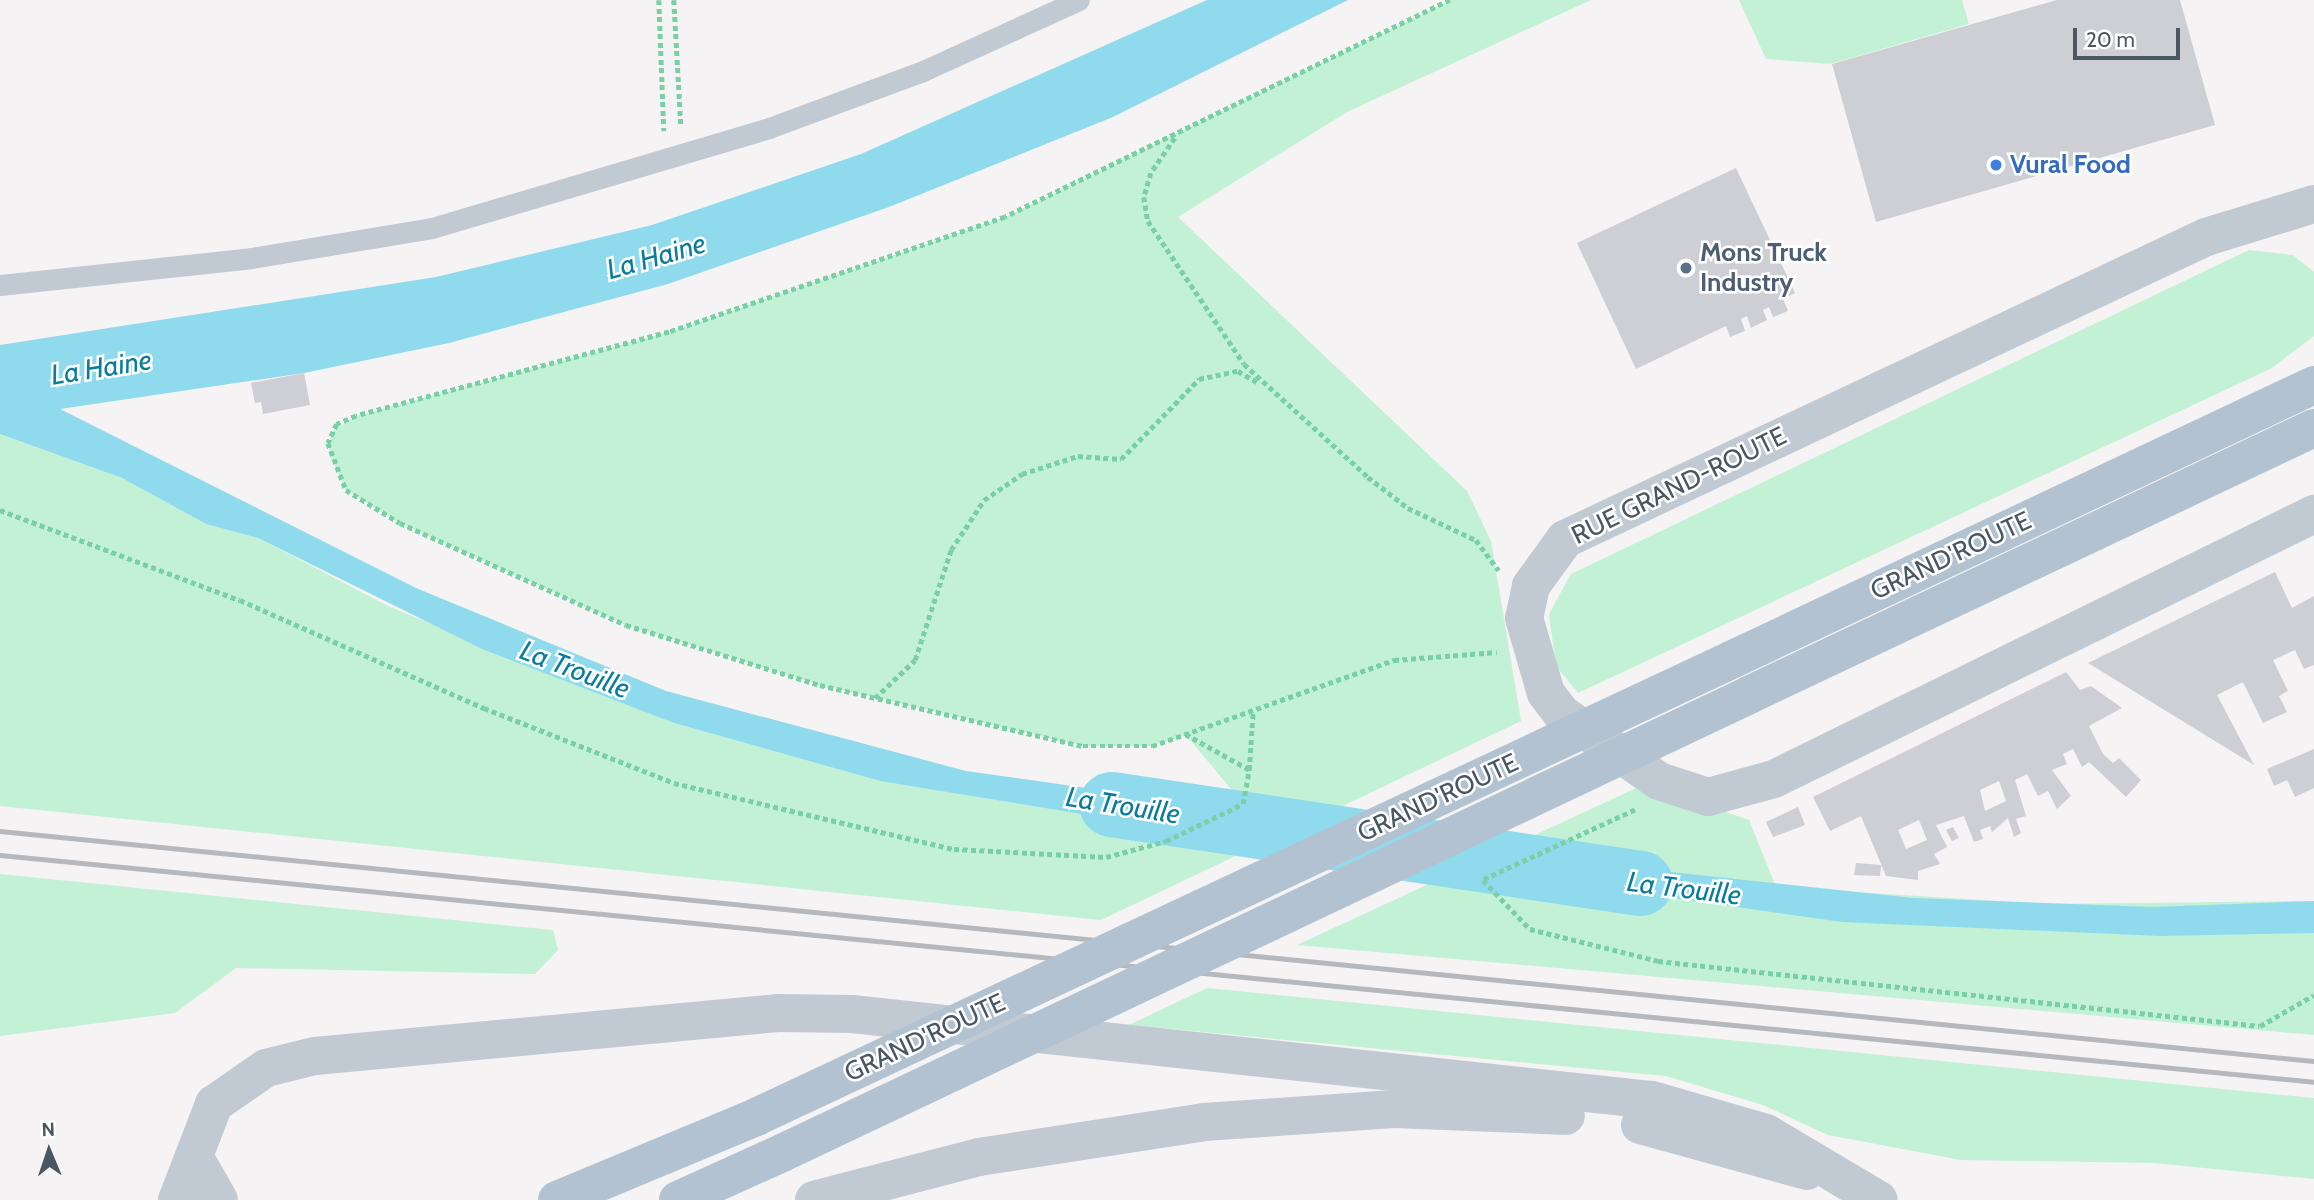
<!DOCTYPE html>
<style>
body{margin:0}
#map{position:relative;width:2314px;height:1200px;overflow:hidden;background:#f5f3f3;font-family:Cabin,sans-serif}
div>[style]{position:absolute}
.green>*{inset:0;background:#c3f1d5}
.water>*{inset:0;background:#90daee}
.river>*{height:65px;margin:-32.5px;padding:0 32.5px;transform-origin:32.5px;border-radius:32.5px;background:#90daee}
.building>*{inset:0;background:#cdcfd5}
.path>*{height:4.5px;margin-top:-2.25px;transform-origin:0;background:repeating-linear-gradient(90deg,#7ad0a6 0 5px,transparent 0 8.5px)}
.service>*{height:21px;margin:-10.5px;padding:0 10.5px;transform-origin:10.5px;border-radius:10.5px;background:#c1cad2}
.minor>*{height:38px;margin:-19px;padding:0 19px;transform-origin:19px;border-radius:19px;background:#c1cad2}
.tertiary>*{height:38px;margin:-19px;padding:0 19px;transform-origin:19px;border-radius:19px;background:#c1cad2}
.primary>*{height:38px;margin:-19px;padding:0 19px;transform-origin:19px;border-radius:19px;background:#b3c2d1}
.rail>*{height:5px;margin:-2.5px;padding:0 2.5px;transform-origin:2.5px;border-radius:2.5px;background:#b5b8bd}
.primary-bridge>*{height:38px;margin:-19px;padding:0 19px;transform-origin:19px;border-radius:19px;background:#b3c2d1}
.dots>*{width:19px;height:19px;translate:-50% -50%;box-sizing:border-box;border:4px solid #fff;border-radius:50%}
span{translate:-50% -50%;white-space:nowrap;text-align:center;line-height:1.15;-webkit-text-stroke:5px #fff;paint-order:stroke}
.shop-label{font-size:26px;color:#366cbe;font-weight:700}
.left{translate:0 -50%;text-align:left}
.service-label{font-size:26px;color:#4e5e75;font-weight:700}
.street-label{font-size:26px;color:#4a5661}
.water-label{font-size:28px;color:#0c7c9b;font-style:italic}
.north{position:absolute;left:14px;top:1116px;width:70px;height:70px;-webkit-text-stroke:5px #fff;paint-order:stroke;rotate:358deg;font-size:19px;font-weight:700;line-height:28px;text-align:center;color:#4a5661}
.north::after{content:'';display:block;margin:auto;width:24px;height:32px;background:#4a5661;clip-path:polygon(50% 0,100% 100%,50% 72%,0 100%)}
.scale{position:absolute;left:2073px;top:28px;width:107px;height:32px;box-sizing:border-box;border:4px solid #4a5661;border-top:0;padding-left:9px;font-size:21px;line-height:24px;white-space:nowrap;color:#4a5661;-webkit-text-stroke:5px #fff;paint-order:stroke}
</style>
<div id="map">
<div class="green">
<i style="clip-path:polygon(1450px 0,1591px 0,1347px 112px,1178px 217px,1467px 491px,1491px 541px,1521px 721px,1309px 822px,1236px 795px,1186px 735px,1152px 746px,1083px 746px,820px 685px,626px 625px,399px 523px,346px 490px,329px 453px,331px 432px,356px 416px,669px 332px,1005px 217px)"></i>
<i style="clip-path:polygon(1739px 0,1962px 0,1969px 24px,1830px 64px,1766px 59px)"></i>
<i style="clip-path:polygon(2249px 250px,2293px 255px,2314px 272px,2314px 336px,2272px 368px,1578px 693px,1556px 666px,1549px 614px,1571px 574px)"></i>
<i style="clip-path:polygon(0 434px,122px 478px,206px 524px,258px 538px,388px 606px,674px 723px,880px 781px,1269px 840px,1101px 920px,0 806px)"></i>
<i style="clip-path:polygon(1645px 784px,1749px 820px,1776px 887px,2048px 904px,2314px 901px,2314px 1035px,1297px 945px)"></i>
<i style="clip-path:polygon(0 874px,553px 930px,558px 950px,535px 974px,236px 968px,175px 1013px,0 1036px)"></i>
<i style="clip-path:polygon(1207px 988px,2314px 1098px,2314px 1179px,2155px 1163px,1961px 1160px,1828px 1135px,1763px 1105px,1666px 1076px,1129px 1025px)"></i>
</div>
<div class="water">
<i style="clip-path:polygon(1207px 0,1348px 0,1113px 117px,889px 207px,668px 284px,449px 343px,304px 373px,60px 409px,416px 588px,666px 691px,966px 771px,1221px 807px,1174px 829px,880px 781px,674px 723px,482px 649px,258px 538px,206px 524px,122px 478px,0 434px,0 345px,436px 277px,652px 225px,861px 154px)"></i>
<i style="clip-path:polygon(1583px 854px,1634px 868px,1913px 898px,2152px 907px,2314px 901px,2314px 933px,2160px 936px,1842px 922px,1539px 879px)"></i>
</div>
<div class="river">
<i style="left:1111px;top:804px;width:535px;rotate:8.49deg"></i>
</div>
<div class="building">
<i style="clip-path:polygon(2057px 0,2180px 0,2215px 125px,1876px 222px,1832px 64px)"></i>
<i style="clip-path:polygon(1736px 168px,1795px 293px,1783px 299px,1788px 311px,1773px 317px,1769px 307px,1763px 310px,1767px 320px,1751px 328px,1747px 316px,1741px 319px,1745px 331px,1730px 337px,1726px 326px,1636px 369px,1577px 243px)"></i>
<i style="clip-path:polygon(304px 373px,310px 405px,263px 414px,261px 402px,255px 403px,251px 383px)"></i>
<i style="clip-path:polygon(2275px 572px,2292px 608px,2314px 596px,2314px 665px,2304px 669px,2295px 650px,2273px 660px,2288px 691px,2279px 696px,2287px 712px,2263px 723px,2243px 682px,2217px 695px,2254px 765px,2088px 663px)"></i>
<i style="clip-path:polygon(evenodd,2066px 672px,2080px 690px,2091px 686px,2122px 708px,2089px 726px,2103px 754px,2113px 763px,2119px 758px,2141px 780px,2126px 797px,2089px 762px,2082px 767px,2073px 749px,2063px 754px,2067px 764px,2052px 770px,2071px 796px,2057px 809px,2048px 791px,2038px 796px,2027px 774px,2015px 780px,2026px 816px,2016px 819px,2021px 833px,2014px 837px,2008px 818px,1992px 832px,1990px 826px,1980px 830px,1983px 839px,1974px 842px,1964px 816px,1936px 825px,1947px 847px,1934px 854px,1940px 864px,1918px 871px,1918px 880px,1886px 876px,1861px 816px,1830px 831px,1813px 797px,2066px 672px,1999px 781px,2006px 801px,1985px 811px,1980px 790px,1999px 781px,2066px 672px,1919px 820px,1927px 840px,1906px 849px,1898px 830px,1919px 820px)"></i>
<i style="clip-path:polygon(2314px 749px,2314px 788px,2295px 797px,2287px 780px,2274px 786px,2267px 769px)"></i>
<i style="clip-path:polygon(1798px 807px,1805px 825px,1773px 837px,1766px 822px)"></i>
<i style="clip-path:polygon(1953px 827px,1959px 838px,1952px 841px,1946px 830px)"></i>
<i style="clip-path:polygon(1856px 863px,1881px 865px,1880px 876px,1854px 875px)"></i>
</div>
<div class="path">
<i style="left:659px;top:0;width:131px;rotate:87.8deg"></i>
<i style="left:674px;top:0;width:125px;rotate:86.8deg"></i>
<i style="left:1450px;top:0;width:495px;rotate:154deg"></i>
<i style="left:1005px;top:217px;width:355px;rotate:161.1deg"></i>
<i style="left:669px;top:332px;width:324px;rotate:165deg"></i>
<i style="left:356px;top:416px;width:21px;rotate:157deg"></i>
<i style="left:337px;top:424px;width:21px;rotate:115deg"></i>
<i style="left:328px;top:443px;width:50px;rotate:69deg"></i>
<i style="left:346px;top:490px;width:63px;rotate:31.4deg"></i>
<i style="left:400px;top:523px;width:248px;rotate:24.3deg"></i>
<i style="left:626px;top:625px;width:203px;rotate:17.2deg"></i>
<i style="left:820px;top:685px;width:270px;rotate:13.1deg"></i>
<i style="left:1083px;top:746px;width:69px"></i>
<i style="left:1152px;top:746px;width:257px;rotate:-19.6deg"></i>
<i style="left:1394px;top:660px;width:103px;rotate:-4.4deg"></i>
<i style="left:1175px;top:138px;width:42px;rotate:124.4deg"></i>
<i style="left:1151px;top:173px;width:25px;rotate:106deg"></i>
<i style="left:1144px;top:197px;width:24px;rotate:81deg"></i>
<i style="left:1148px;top:221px;width:172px;rotate:56.1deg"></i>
<i style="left:1244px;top:364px;width:168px;rotate:42.3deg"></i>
<i style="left:1368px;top:477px;width:51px;rotate:37.8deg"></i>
<i style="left:1408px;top:508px;width:75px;rotate:25.2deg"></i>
<i style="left:1476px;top:540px;width:38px;rotate:53deg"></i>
<i style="left:0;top:510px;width:256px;rotate:20.6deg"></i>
<i style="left:240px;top:600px;width:267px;rotate:23.9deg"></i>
<i style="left:484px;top:708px;width:204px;rotate:21.5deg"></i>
<i style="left:674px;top:783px;width:288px;rotate:13.3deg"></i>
<i style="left:954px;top:849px;width:152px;rotate:3deg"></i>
<i style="left:1106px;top:857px;width:62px;rotate:-14.9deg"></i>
<i style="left:1166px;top:841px;width:85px;rotate:-25.7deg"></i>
<i style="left:1243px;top:804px;width:35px;rotate:-80deg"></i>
<i style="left:1249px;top:770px;width:72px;rotate:-150.9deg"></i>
<i style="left:875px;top:698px;width:55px;rotate:-43.5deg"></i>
<i style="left:915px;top:660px;width:116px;rotate:-71.9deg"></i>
<i style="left:951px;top:550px;width:60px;rotate:-56.6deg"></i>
<i style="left:984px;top:500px;width:46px;rotate:-34.4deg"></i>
<i style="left:1022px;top:474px;width:59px;rotate:-17.8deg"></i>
<i style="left:1078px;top:456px;width:43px;rotate:4deg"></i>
<i style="left:1121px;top:459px;width:112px;rotate:-45.7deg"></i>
<i style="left:1199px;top:379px;width:40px;rotate:-12deg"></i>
<i style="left:1238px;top:371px;width:22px;rotate:30deg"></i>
<i style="left:1249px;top:770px;width:59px;rotate:-86.1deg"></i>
<i style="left:1635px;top:810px;width:167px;rotate:155.3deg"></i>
<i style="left:1483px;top:880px;width:68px;rotate:46.2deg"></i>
<i style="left:1530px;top:929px;width:132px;rotate:14deg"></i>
<i style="left:1658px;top:961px;width:605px;rotate:6.16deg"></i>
<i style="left:2260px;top:1026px;width:62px;rotate:-29.9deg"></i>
</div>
<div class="service">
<i style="left:0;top:285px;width:252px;rotate:-6.1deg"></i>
<i style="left:251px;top:258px;width:183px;rotate:-9.4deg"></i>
<i style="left:432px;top:228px;width:352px;rotate:-16.5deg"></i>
<i style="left:769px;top:128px;width:164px;rotate:-20.3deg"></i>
<i style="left:923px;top:71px;width:171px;rotate:-24.5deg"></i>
</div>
<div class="minor">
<i style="left:2314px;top:204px;width:113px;rotate:163deg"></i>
<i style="left:2206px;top:237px;width:709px;rotate:154.77deg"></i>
<i style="left:1565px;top:539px;width:58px;rotate:125.9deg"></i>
<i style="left:1531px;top:586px;width:33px;rotate:102deg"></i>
<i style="left:1524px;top:618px;width:78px;rotate:73.7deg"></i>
<i style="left:1546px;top:693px;width:26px;rotate:53deg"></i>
<i style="left:1562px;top:714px;width:118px;rotate:34.6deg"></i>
<i style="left:1659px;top:781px;width:52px;rotate:18.1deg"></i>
<i style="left:1708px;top:797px;width:68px;rotate:-15.3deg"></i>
<i style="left:1774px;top:779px;width:602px;rotate:-26.14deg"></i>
</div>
<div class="tertiary">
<i style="left:1640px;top:1125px;width:173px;rotate:15.4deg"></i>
<i style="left:195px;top:1158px;width:48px;rotate:60.3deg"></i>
<i style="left:177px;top:1200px;width:103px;rotate:-68.9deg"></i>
<i style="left:214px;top:1104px;width:63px;rotate:-34.7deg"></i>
<i style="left:266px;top:1068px;width:50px;rotate:-13.8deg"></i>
<i style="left:315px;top:1056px;width:465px;rotate:-5.3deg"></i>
<i style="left:778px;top:1013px;width:74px;rotate:0.8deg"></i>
<i style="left:852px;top:1014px;width:805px;rotate:6.14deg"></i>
<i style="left:1652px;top:1100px;width:119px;rotate:16.1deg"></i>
<i style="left:1766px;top:1133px;width:131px;rotate:30.7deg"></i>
<i style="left:814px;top:1200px;width:171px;rotate:-14.6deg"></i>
<i style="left:979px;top:1157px;width:228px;rotate:-8.8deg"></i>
<i style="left:1204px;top:1122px;width:190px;rotate:-3.9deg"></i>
<i style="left:1394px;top:1109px;width:172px;rotate:2.3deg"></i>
</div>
<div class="primary">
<i style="left:1731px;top:660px;width:645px;rotate:-25.25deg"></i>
<i style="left:1749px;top:695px;width:625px;rotate:-25.29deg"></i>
<i style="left:557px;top:1200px;width:216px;rotate:-22.6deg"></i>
<i style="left:678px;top:1200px;width:114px;rotate:-24.3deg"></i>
</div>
<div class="rail">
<i style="left:0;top:831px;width:2325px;rotate:5.68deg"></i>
<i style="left:0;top:855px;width:2325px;rotate:5.6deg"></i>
</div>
<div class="primary-bridge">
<i style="left:756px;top:1117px;width:1077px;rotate:-25.11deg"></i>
<i style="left:782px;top:1153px;width:1070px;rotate:-25.34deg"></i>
</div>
<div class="dots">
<i style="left:1996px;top:165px;background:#3f7fe0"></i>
<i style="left:1686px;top:268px;background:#5c6f8a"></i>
</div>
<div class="shop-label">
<span class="left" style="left:2010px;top:165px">Vural Food</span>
</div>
<div class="service-label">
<span class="left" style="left:1700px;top:268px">Mons Truck<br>Industry</span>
</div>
<div class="street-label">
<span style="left:1679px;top:486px;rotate:-26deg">RUE GRAND-ROUTE</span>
<span style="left:1951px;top:556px;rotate:-25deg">GRAND'ROUTE</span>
<span style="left:1438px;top:798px;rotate:-25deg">GRAND'ROUTE</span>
<span style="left:925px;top:1038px;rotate:-25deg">GRAND'ROUTE</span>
</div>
<div class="water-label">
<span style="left:656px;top:256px;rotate:-16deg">La Haine</span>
<span style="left:101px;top:367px;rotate:-9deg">La Haine</span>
<span style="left:575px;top:669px;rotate:21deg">La Trouille</span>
<span style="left:1123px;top:805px;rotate:9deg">La Trouille</span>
<span style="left:1684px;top:888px;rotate:7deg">La Trouille</span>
</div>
<div class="north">N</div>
<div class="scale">20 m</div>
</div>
